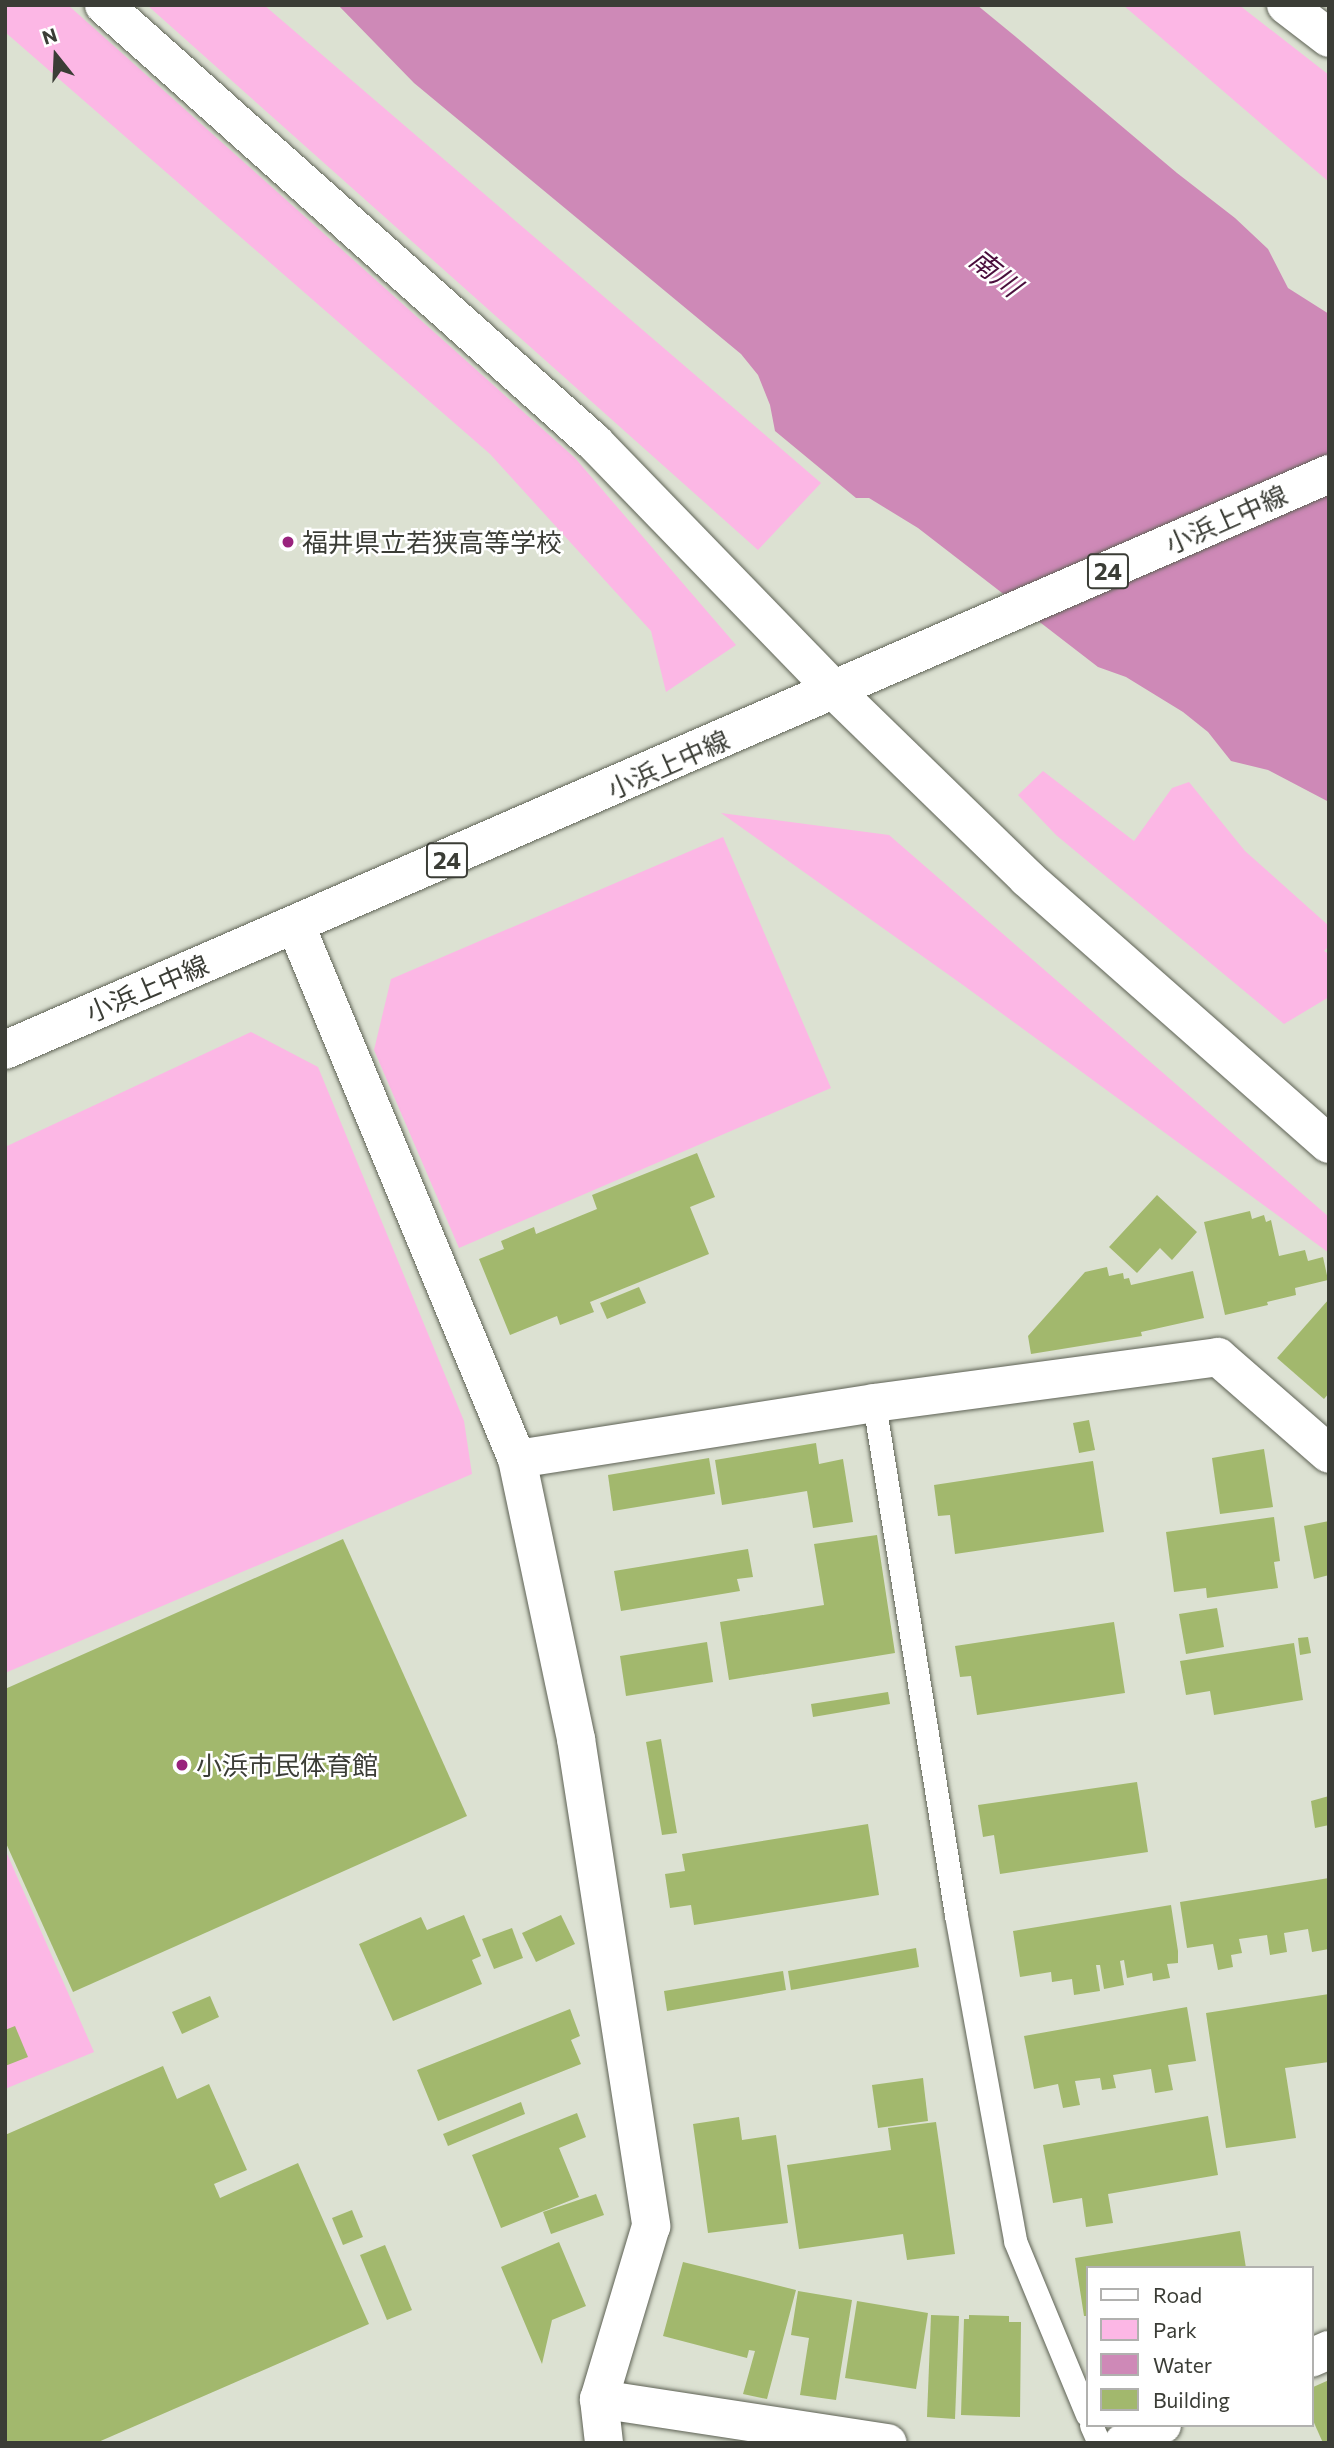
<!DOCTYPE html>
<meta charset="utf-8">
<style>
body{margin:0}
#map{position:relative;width:1334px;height:2448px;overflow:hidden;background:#dce1d2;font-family:Commissioner,"Noto Sans JP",sans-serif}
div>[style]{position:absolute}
.green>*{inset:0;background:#fcb7e5}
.water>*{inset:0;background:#ce89b7}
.building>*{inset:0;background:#a2b86d}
.roads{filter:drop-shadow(0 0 2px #5e6255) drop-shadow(0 0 2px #5e6255)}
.service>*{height:23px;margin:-11.5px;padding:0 11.5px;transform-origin:11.5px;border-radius:11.5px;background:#fff}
.minor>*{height:38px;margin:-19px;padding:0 19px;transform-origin:19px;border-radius:19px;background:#fff}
.tertiary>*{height:38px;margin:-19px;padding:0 19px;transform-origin:19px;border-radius:19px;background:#fff}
.primary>*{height:38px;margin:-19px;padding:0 19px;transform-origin:19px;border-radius:19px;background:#fff}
.dots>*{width:19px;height:19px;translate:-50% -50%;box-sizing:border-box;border:4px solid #fff;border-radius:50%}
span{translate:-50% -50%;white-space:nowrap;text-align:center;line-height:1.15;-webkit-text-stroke:5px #fff;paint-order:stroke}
.shield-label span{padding:2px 5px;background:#fff;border:2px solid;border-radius:5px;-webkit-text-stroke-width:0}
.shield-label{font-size:24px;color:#3b3d36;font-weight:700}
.street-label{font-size:26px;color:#3b3d36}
.poi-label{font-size:26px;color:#3b3d36}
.left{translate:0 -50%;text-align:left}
.water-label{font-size:28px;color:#4a0e3c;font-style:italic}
.frame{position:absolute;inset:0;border:7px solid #3b3d36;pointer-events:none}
.legend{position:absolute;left:1086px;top:2266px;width:228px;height:161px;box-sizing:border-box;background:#fff;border:2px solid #b1b1af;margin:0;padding:9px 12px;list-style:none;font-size:21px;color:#3b3d36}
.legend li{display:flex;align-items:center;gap:14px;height:35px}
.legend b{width:35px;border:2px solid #b1b1af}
.north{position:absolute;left:21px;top:21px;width:70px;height:70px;-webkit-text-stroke:5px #fff;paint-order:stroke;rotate:342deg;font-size:19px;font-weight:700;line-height:28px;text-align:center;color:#3b3d36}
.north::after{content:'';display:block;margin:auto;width:24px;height:32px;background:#3b3d36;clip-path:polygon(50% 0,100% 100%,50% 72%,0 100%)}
</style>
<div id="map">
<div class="green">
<i style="clip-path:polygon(5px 5px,68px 5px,575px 458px,736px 645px,666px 692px,651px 631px,490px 454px,5px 32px)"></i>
<i style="clip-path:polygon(147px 5px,264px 5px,821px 483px,758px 550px)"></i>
<i style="clip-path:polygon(1123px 5px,1239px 5px,1329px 75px,1329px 182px)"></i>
<i style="clip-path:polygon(1043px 771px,1134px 841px,1172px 788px,1189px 782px,1245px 851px,1329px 926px,1329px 946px,1324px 951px,1329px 954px,1329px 997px,1284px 1024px,1056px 835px,1018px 795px)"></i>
<i style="clip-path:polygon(721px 813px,889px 835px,1329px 1217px,1329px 1253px,963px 985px)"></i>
<i style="clip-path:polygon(723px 837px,831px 1088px,459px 1248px,374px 1050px,391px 979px)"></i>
<i style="clip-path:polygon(251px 1032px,318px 1067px,464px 1421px,472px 1474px,5px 1673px,5px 1147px)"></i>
<i style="clip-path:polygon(5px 1849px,94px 2052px,5px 2089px)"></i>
</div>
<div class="water">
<i style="clip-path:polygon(338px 5px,977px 5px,1016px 37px,1177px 173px,1235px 218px,1268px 249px,1288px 288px,1329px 314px,1329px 802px,1268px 770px,1231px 761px,1208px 732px,1183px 712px,1126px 677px,1098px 667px,918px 528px,869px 498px,856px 498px,775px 431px,770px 405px,758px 375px,741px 354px,414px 83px)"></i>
</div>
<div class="building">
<i style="clip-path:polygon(697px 1153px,715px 1197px,690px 1207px,709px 1254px,590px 1302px,594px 1312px,560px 1325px,557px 1316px,510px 1335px,479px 1259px,504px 1249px,501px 1241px,534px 1227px,536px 1234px,597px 1209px,592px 1195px)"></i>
<i style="clip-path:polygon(1157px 1195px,1197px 1232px,1172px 1260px,1160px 1248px,1137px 1273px,1109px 1247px)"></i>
<i style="clip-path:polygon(1250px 1211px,1252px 1219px,1264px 1215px,1266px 1222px,1271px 1220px,1279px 1256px,1305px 1250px,1308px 1261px,1323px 1257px,1328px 1280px,1295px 1288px,1296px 1295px,1267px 1302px,1268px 1305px,1225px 1315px,1204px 1222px)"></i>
<i style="clip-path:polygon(1107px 1267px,1109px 1276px,1123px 1273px,1124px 1279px,1129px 1278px,1131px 1285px,1193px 1271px,1204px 1318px,1141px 1332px,1142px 1336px,1031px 1354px,1028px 1336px,1085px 1272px)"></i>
<i style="clip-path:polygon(639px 1287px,646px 1303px,607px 1319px,600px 1303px)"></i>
<i style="clip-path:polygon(1329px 1299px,1329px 1393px,1324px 1399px,1277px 1358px)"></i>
<i style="clip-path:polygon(1089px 1420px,1095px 1450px,1079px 1453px,1073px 1423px)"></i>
<i style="clip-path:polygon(816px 1443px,819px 1464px,843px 1459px,853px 1522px,813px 1528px,807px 1491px,722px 1505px,715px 1460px)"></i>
<i style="clip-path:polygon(1264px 1449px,1273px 1507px,1220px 1514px,1212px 1458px)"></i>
<i style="clip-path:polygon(709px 1458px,715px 1494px,613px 1511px,608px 1475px)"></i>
<i style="clip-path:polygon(1093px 1461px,1104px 1532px,955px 1554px,950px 1515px,938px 1516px,934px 1485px)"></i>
<i style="clip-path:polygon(1274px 1517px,1280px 1561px,1274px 1562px,1278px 1588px,1207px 1598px,1206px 1588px,1174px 1592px,1166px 1532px)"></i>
<i style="clip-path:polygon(1329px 1521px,1329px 1575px,1314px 1579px,1304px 1526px)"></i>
<i style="clip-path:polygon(877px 1535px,895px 1653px,729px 1680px,720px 1622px,824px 1605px,814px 1544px)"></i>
<i style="clip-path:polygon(343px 1539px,467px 1816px,73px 1992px,5px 1841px,5px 1689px)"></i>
<i style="clip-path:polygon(748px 1549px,753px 1577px,737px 1579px,740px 1591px,621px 1611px,614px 1571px)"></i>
<i style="clip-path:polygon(1217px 1608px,1224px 1647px,1186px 1654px,1179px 1614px)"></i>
<i style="clip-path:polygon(1114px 1622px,1125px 1693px,977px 1715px,971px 1676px,960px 1677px,955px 1646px)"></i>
<i style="clip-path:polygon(1308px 1637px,1311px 1653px,1300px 1655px,1298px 1638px)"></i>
<i style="clip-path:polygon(707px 1642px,713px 1682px,626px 1696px,620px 1656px)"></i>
<i style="clip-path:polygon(1294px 1643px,1303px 1700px,1214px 1715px,1210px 1691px,1186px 1695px,1180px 1661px)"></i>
<i style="clip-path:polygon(888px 1692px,890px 1704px,813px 1717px,811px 1704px)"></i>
<i style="clip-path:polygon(661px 1739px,677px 1833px,662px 1835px,646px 1742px)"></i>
<i style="clip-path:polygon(1137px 1782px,1148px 1852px,1000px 1874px,994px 1835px,983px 1837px,978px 1805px)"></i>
<i style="clip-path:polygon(1329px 1796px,1329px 1825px,1315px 1828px,1311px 1801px)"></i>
<i style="clip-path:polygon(868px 1824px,879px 1895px,694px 1925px,691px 1905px,670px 1908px,665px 1874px,685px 1871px,682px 1854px)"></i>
<i style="clip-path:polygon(1329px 1878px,1329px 1949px,1312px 1952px,1308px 1929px,1284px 1933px,1287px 1952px,1270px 1955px,1267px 1935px,1239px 1939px,1242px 1953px,1231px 1955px,1233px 1967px,1218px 1970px,1213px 1944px,1187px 1948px,1180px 1902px)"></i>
<i style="clip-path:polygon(1171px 1905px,1178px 1951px,1178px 1963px,1167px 1964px,1170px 1978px,1153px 1981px,1152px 1973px,1127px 1978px,1124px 1960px,1120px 1961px,1124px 1985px,1104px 1989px,1100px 1965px,1096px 1965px,1100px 1991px,1074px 1995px,1072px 1979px,1052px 1982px,1051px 1972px,1020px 1977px,1013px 1931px)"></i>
<i style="clip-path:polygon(464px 1915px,481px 1956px,472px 1960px,482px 1984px,393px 2021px,359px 1944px,421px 1917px,427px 1930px)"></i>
<i style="clip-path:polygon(561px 1915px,575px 1944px,536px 1962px,522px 1933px)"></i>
<i style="clip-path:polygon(512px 1928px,523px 1958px,494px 1969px,482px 1939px)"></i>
<i style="clip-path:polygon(916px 1948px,919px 1967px,791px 1990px,788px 1971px)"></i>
<i style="clip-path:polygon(783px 1971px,786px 1990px,667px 2011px,664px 1991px)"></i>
<i style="clip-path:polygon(1329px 1994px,1329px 2062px,1285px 2068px,1296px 2138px,1226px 2148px,1206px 2013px)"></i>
<i style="clip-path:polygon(210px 1996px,219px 2017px,182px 2034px,172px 2012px)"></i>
<i style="clip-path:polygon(1187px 2007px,1196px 2061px,1168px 2065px,1173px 2090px,1155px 2093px,1151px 2069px,1113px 2075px,1116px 2088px,1102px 2090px,1100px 2078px,1075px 2081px,1080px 2105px,1063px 2108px,1058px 2084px,1034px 2089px,1024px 2036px)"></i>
<i style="clip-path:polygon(570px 2009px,580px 2036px,571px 2040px,581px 2064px,438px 2121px,417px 2070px)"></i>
<i style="clip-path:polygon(15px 2026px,28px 2057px,5px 2066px,5px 2030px)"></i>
<i style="clip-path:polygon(163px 2066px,177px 2099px,209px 2084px,247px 2170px,214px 2184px,220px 2198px,298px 2163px,369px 2324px,96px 2443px,5px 2443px,5px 2135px)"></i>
<i style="clip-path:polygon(923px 2078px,928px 2121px,878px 2128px,872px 2085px)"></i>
<i style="clip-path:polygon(521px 2102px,525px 2114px,448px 2146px,443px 2134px)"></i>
<i style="clip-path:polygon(577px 2113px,586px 2137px,559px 2148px,579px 2197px,501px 2228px,472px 2155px)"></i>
<i style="clip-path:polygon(1208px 2116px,1218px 2175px,1108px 2194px,1113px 2223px,1086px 2227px,1082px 2198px,1053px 2203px,1043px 2145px)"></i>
<i style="clip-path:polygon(739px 2117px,742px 2140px,776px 2135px,788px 2223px,708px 2233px,693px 2124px)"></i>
<i style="clip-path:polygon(936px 2122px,955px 2254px,907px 2260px,903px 2234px,799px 2249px,787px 2165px,891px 2150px,888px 2128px)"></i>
<i style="clip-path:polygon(596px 2194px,604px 2215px,551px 2234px,543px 2212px)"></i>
<i style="clip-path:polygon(352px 2210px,363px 2237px,343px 2245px,332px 2218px)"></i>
<i style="clip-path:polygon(1240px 2231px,1246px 2268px,1087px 2268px,1087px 2316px,1084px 2316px,1075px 2258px)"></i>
<i style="clip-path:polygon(559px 2242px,586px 2306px,552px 2320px,542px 2364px,501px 2267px)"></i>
<i style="clip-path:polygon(385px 2245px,412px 2310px,387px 2320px,360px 2255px)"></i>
<i style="clip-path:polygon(683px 2262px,796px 2290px,767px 2399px,743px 2394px,755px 2351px,749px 2350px,747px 2358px,663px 2336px)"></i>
<i style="clip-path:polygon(798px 2291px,852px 2300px,836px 2400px,800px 2395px,809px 2338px,791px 2335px)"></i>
<i style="clip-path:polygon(857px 2301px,928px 2313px,916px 2389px,845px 2378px)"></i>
<i style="clip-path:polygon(931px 2315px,959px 2316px,955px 2419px,927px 2417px)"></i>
<i style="clip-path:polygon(969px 2315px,1009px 2316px,1009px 2322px,1021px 2322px,1020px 2417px,961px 2415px,964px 2319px,969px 2319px)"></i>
<i style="clip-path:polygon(1329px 2380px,1329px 2443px,1323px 2443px,1311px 2416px,1311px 2388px)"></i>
</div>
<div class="roads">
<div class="service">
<i style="left:874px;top:1403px;width:519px;rotate:80.9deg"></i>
<i style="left:956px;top:1915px;width:331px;rotate:79.7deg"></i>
<i style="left:1015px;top:2241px;width:188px;rotate:67.5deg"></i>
<i style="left:1091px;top:2425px;width:20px;rotate:66deg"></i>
</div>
<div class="minor">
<i style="left:104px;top:5px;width:658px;rotate:41.73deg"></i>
<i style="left:595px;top:443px;width:345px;rotate:45.9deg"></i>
<i style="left:296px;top:926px;width:577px;rotate:67.48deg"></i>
<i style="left:517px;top:1459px;width:286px;rotate:78.1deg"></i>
<i style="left:576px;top:1739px;width:493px;rotate:81.2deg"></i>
<i style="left:651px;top:2226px;width:181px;rotate:106.7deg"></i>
<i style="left:599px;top:2399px;width:44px;rotate:83.5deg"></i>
<i style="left:517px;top:1459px;width:361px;rotate:-8.9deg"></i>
<i style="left:874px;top:1403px;width:347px;rotate:-7.6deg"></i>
<i style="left:1218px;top:1357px;width:147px;rotate:41.1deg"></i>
<i style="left:1311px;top:2358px;width:20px;rotate:-24deg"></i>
<i style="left:599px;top:2399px;width:292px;rotate:8.7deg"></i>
<i style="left:1123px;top:2443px;width:43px;rotate:-24.8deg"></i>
</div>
<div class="tertiary">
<i style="left:1286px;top:5px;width:54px;rotate:37.5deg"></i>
<i style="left:835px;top:691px;width:268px;rotate:44.2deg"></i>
<i style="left:1027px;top:878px;width:402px;rotate:41.4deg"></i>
</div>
<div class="primary">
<i style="left:5px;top:1050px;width:1444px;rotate:-23.51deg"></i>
</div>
</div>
<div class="dots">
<i style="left:288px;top:542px;background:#99237d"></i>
<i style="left:182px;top:1765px;background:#99237d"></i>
</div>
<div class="shield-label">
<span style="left:1108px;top:571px">24</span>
<span style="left:447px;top:860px">24</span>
</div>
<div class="street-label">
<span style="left:1226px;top:519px;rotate:-24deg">小浜上中線</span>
<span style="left:668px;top:764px;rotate:-24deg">小浜上中線</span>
<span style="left:147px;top:988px;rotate:-23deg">小浜上中線</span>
</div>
<div class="poi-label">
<span class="left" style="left:302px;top:542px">福井県立若狭高等学校</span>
<span class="left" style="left:196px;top:1765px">小浜市民体育館</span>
</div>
<div class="water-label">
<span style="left:996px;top:272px;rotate:39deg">南川</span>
</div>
<div class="frame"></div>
<ul class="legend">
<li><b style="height:9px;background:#fff"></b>Road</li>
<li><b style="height:19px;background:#fcb7e5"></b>Park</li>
<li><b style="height:19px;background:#ce89b7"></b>Water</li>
<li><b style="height:19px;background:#a2b86d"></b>Building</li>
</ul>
<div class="north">N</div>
</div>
